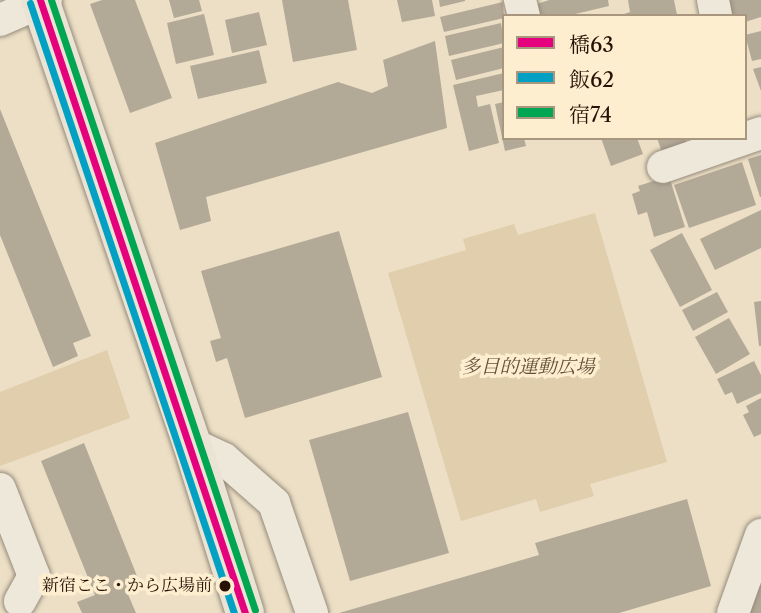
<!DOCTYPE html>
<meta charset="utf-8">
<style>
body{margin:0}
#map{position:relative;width:761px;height:613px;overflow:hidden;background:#ecdfc5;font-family:"Libre Caslon Text","Noto Serif JP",serif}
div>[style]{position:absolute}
.green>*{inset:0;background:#e1ceac}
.building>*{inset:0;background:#b3a997}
.roads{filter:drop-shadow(0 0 2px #968b7c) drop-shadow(0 0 2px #968b7c)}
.minor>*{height:32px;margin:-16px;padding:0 16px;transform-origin:16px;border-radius:16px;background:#eee8da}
.major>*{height:38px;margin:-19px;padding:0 19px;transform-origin:19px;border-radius:19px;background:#ebe3d4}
.bus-1>*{height:7px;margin:-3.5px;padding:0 3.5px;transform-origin:3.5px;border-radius:3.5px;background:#e5007d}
.bus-2>*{height:7px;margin:-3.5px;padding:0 3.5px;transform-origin:3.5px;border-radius:3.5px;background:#02a1c4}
.bus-3>*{height:7px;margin:-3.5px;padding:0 3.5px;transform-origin:3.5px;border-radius:3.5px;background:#00a651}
.dots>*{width:19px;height:19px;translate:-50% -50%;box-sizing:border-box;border:4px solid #fdeecf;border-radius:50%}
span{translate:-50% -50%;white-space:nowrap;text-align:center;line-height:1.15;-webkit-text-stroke:7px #fdeecf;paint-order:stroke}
.bus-label{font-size:17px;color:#281207}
.right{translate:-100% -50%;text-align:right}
.park-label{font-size:19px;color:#664f39;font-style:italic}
.legend{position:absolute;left:502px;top:14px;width:245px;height:126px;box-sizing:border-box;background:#fdeecf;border:2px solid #a8967f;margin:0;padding:9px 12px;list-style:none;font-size:21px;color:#281207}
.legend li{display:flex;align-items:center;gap:14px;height:35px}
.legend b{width:35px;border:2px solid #a8967f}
</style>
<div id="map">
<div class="green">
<i style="clip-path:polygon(595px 213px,667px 462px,590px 484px,594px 496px,540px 512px,536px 499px,461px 521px,388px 273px,466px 250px,463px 239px,514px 224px,518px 235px)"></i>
<i style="clip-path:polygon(107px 350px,130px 418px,0 466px,0 392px)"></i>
</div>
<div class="building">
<i style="clip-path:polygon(102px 0,135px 0,172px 98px,130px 113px,90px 4px)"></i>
<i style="clip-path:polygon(169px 0,199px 0,202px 11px,174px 18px)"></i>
<i style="clip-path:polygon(282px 0,348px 0,357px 50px,293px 62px)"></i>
<i style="clip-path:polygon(397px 0,432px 0,435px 16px,402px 22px)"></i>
<i style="clip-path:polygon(439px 0,465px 0,465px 1px,440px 7px)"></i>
<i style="clip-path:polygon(549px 0,608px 0,609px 6px,567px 16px,534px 16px,531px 6px)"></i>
<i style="clip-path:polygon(628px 0,674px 0,677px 15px,618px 16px,630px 12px)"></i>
<i style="clip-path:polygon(727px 0,761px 0,761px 17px,745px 22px,745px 16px,732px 16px)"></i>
<i style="clip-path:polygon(503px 2px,504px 18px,444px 32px,440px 17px)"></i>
<i style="clip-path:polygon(259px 12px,267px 45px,232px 53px,225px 20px)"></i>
<i style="clip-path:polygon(204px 14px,214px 55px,176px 64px,167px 23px)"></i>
<i style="clip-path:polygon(501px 23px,504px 43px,449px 56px,445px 36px)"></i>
<i style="clip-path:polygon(761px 31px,761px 59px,752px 61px,745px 35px)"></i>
<i style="clip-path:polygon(435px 41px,447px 128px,206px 197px,211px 221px,180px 230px,155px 143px,338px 82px,372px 93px,388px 86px,383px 60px)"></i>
<i style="clip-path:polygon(504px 47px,504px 68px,456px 80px,451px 60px)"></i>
<i style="clip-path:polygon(259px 50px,267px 83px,198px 99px,190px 66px)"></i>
<i style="clip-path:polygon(761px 67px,761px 91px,753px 69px)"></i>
<i style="clip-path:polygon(504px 73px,504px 90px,476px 96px,478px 107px,490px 104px,499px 143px,469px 151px,453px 85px)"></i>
<i style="clip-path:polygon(504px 102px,504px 138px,524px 138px,526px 146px,505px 151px,495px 104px)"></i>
<i style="clip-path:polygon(0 109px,91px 336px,73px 343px,78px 356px,53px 367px,0 235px)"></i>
<i style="clip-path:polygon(601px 138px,637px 138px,643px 154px,611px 166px)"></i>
<i style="clip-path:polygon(657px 138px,685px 138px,689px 150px,664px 158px)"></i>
<i style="clip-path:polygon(761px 155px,761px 197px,760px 197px,748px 159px)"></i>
<i style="clip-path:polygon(742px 162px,756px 205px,689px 228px,674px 185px)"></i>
<i style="clip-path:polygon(669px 176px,685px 227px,654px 237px,647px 212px,638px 215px,632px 194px,640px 191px,638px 186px)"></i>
<i style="clip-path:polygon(761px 210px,761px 248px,715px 270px,700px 239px)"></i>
<i style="clip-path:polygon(339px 231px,382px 377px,245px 418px,227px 358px,216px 362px,210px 341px,221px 338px,201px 271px)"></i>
<i style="clip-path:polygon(682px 233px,712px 290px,680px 307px,650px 250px)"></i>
<i style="clip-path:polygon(717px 292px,728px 312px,693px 331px,682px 310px)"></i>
<i style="clip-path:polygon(761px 301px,761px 346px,759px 346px,754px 302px)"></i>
<i style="clip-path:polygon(729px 318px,750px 354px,716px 374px,695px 337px)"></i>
<i style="clip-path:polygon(754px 361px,761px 375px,761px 393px,737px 404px,732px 392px,725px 395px,717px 379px)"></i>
<i style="clip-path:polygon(761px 398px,761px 434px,754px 437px,743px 415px,749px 412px,746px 406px)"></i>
<i style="clip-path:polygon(408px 412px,449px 553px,350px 581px,309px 440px)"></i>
<i style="clip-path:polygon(84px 443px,141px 586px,127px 592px,136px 613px,82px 613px,77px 602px,95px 595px,41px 461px)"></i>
<i style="clip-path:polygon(687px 499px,711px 586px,619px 613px,339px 613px,539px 555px,535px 543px)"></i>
<i style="clip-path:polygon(761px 585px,761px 613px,742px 613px,749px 587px)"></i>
</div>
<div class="roads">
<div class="minor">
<i style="left:520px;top:0;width:16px;rotate:76deg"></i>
<i style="left:713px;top:0;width:16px;rotate:79deg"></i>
<i style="left:0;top:20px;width:50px;rotate:-23.5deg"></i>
<i style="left:663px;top:167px;width:104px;rotate:-19.1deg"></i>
<i style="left:192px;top:444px;width:35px;rotate:25deg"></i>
<i style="left:224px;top:459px;width:67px;rotate:41.3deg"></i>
<i style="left:274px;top:503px;width:116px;rotate:70.9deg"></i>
<i style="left:0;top:489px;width:93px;rotate:68.7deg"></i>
<i style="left:34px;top:576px;width:29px;rotate:119deg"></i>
<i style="left:733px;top:613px;width:83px;rotate:-70.3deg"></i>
</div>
<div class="major">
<i style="left:40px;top:0;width:469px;rotate:71.1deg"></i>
<i style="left:192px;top:444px;width:177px;rotate:72.6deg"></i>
</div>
</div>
<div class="bus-1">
<i style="left:40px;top:0;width:646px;rotate:71.51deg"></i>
</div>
<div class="bus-2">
<i style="left:30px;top:3px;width:643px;rotate:71.51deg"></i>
</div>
<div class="bus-3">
<i style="left:51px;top:0;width:643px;rotate:71.51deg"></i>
</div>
<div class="dots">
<i style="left:225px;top:586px;background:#281207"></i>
</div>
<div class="bus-label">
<span class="right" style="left:212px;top:586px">新宿ここ・から広場前</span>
</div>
<div class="park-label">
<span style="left:528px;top:367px">多目的運動広場</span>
</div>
<ul class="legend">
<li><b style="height:9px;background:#e5007d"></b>橋63</li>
<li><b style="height:9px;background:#02a1c4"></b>飯62</li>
<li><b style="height:9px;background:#00a651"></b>宿74</li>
</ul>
</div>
